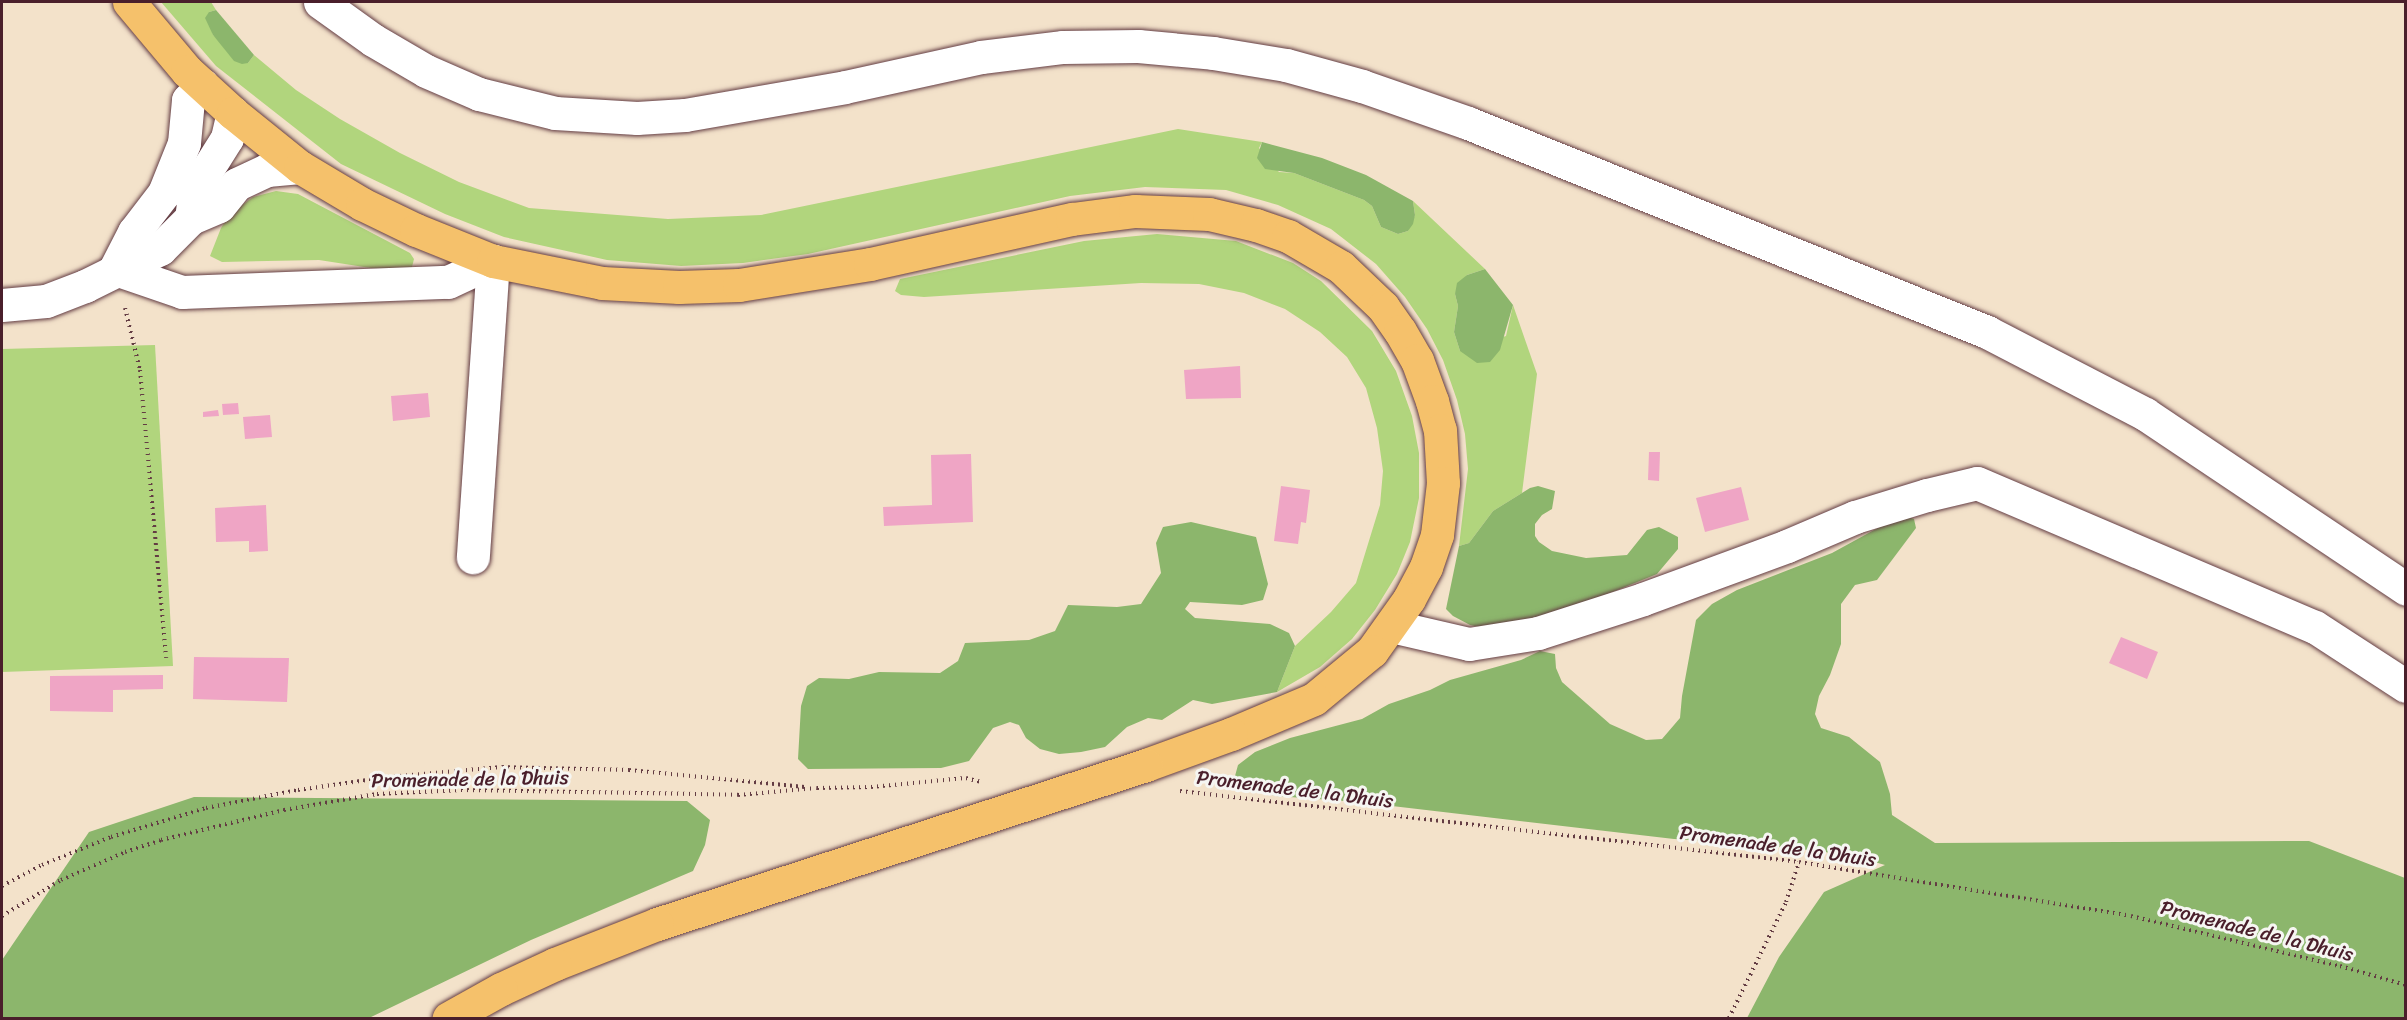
<!DOCTYPE html>
<style>
body{margin:0}
#map{position:relative;width:2407px;height:1020px;overflow:hidden;background:#f3e2ca;font-family:Sriracha,sans-serif}
div>[style]{position:absolute}
.green>*{inset:0;background:#b1d57d}
.forest>*{inset:0;background:#8cb66c}
.building>*{inset:0;background:#efa5c5}
.path>*{height:4px;margin-top:-2px;transform-origin:0;background:repeating-linear-gradient(90deg,#633c43 0 1.5px,transparent 0 6px)}
.roads{filter:drop-shadow(0 0 2px #633c43) drop-shadow(0 0 2px #633c43)}
.minor>*{height:33px;margin:-16.5px;padding:0 16.5px;transform-origin:16.5px;border-radius:16.5px;background:#fff}
.major>*{height:33px;margin:-16.5px;padding:0 16.5px;transform-origin:16.5px;border-radius:16.5px;background:#f5c16b}
span{translate:-50% -50%;white-space:nowrap;text-align:center;line-height:1.15;-webkit-text-stroke:6px #f6f6f2;paint-order:stroke}
.street-label{font-size:20px;color:#4a1f2b}
.frame{position:absolute;inset:0;border:3px solid #4a1f2b;pointer-events:none}
</style>
<div id="map">
<div class="green">
<i style="clip-path:polygon(161px 2px,211px 2px,216px 10px,209px 12px,213px 35px,248px 63px,254px 55px,296px 90px,340px 119px,400px 153px,459px 182px,529px 208px,668px 219px,761px 215px,1178px 129px,1262px 142px,1259px 148px,1279px 172px,1294px 173px,1364px 200px,1372px 206px,1381px 227px,1398px 234px,1408px 231px,1415px 215px,1413px 201px,1485px 269px,1467px 275px,1455px 294px,1458px 306px,1454px 332px,1460px 351px,1506px 336px,1513px 305px,1537px 374px,1522px 493px,1493px 511px,1469px 543px,1459px 546px,1468px 469px,1465px 434px,1457px 400px,1443px 360px,1427px 329px,1405px 297px,1376px 264px,1331px 229px,1278px 205px,1226px 190px,1145px 187px,1070px 196px,808px 254px,743px 263px,681px 266px,607px 260px,504px 237px,445px 214px,341px 164px,216px 66px)"></i>
<i style="clip-path:polygon(276px 191px,298px 194px,410px 253px,414px 259px,411px 271px,403px 273px,319px 260px,222px 262px,210px 256px,221px 228px,230px 214px,253px 197px)"></i>
<i style="clip-path:polygon(1157px 234px,1236px 241px,1293px 263px,1321px 281px,1372px 331px,1396px 371px,1412px 416px,1419px 453px,1419px 498px,1410px 542px,1397px 574px,1375px 610px,1352px 639px,1320px 667px,1277px 692px,1295px 646px,1331px 612px,1356px 583px,1380px 505px,1383px 471px,1377px 428px,1366px 388px,1347px 357px,1320px 332px,1285px 309px,1244px 293px,1199px 284px,1141px 283px,924px 297px,901px 295px,895px 291px,900px 279px,1084px 241px)"></i>
<i style="clip-path:polygon(155px 345px,173px 666px,2px 672px,2px 349px)"></i>
</div>
<div class="forest">
<i style="clip-path:polygon(216px 10px,254px 55px,248px 63px,242px 64px,234px 61px,213px 35px,205px 18px,209px 12px)"></i>
<i style="clip-path:polygon(1262px 142px,1322px 158px,1366px 175px,1413px 201px,1415px 215px,1413px 224px,1408px 231px,1398px 234px,1381px 227px,1372px 206px,1364px 200px,1294px 173px,1265px 169px,1257px 158px)"></i>
<i style="clip-path:polygon(1485px 269px,1513px 305px,1500px 350px,1490px 362px,1477px 363px,1460px 351px,1454px 332px,1458px 306px,1455px 294px,1457px 283px,1467px 275px)"></i>
<i style="clip-path:polygon(1538px 486px,1555px 491px,1552px 509px,1542px 515px,1535px 524px,1535px 536px,1539px 542px,1552px 551px,1586px 558px,1627px 555px,1647px 530px,1659px 527px,1678px 537px,1678px 549px,1657px 574px,1541px 621px,1496px 631px,1470px 625px,1453px 616px,1446px 609px,1459px 546px,1469px 543px,1493px 511px,1530px 488px)"></i>
<i style="clip-path:polygon(1906px 516px,1914px 519px,1916px 528px,1877px 580px,1855px 585px,1841px 604px,1841px 644px,1830px 675px,1819px 696px,1815px 714px,1821px 728px,1849px 737px,1880px 762px,1890px 794px,1892px 815px,1935px 843px,2309px 841px,2405px 878px,2405px 1018px,1747px 1018px,1779px 957px,1824px 892px,1885px 865px,1850px 855px,1757px 844px,1674px 839px,1358px 802px,1276px 796px,1244px 788px,1235px 776px,1238px 765px,1255px 752px,1290px 738px,1362px 719px,1389px 704px,1430px 690px,1450px 680px,1521px 660px,1540px 651px,1555px 654px,1556px 668px,1562px 682px,1610px 724px,1646px 740px,1662px 739px,1680px 718px,1682px 696px,1696px 620px,1712px 604px,1737px 590px,1832px 553px,1896px 518px)"></i>
<i style="clip-path:polygon(1191px 522px,1256px 537px,1268px 584px,1263px 600px,1242px 605px,1190px 602px,1185px 609px,1195px 618px,1270px 624px,1289px 633px,1295px 646px,1277px 692px,1212px 704px,1193px 700px,1162px 720px,1148px 718px,1127px 727px,1105px 747px,1081px 752px,1059px 754px,1040px 749px,1026px 738px,1019px 725px,1010px 722px,993px 728px,969px 761px,941px 768px,808px 769px,798px 759px,801px 706px,807px 686px,819px 678px,849px 679px,879px 672px,940px 673px,958px 661px,965px 643px,1029px 640px,1055px 631px,1068px 605px,1117px 607px,1141px 604px,1161px 573px,1156px 543px,1163px 527px)"></i>
<i style="clip-path:polygon(194px 797px,687px 801px,710px 820px,705px 845px,693px 871px,531px 940px,369px 1018px,2px 1018px,2px 960px,89px 832px)"></i>
</div>
<div class="building">
<i style="clip-path:polygon(1240px 366px,1241px 398px,1186px 399px,1184px 370px)"></i>
<i style="clip-path:polygon(428px 393px,430px 417px,393px 421px,391px 396px)"></i>
<i style="clip-path:polygon(238px 403px,239px 414px,223px 415px,222px 404px)"></i>
<i style="clip-path:polygon(218px 410px,219px 416px,203px 417px,203px 412px)"></i>
<i style="clip-path:polygon(270px 415px,272px 437px,245px 439px,243px 417px)"></i>
<i style="clip-path:polygon(1649px 452px,1660px 452px,1659px 481px,1648px 480px)"></i>
<i style="clip-path:polygon(971px 454px,973px 522px,884px 526px,883px 507px,932px 505px,931px 455px)"></i>
<i style="clip-path:polygon(1281px 486px,1310px 490px,1306px 523px,1301px 522px,1298px 544px,1274px 541px)"></i>
<i style="clip-path:polygon(1741px 487px,1749px 520px,1705px 532px,1696px 498px)"></i>
<i style="clip-path:polygon(266px 505px,268px 551px,249px 552px,249px 541px,216px 542px,215px 508px)"></i>
<i style="clip-path:polygon(2121px 637px,2158px 652px,2147px 679px,2109px 663px)"></i>
<i style="clip-path:polygon(194px 657px,289px 658px,287px 702px,193px 699px)"></i>
<i style="clip-path:polygon(163px 675px,163px 689px,113px 690px,113px 712px,50px 711px,50px 676px)"></i>
</div>
<div class="path">
<i style="left:125px;top:308px;width:64px;rotate:76.4deg"></i>
<i style="left:140px;top:370px;width:289px;rotate:84.8deg"></i>
<i style="left:1180px;top:791px;width:623px;rotate:6.54deg"></i>
<i style="left:1799px;top:862px;width:336px;rotate:9.2deg"></i>
<i style="left:2131px;top:916px;width:215px;rotate:13.5deg"></i>
<i style="left:2340px;top:966px;width:69px;rotate:16.1deg"></i>
<i style="left:2px;top:886px;width:45px;rotate:-27.7deg"></i>
<i style="left:42px;top:865px;width:74px;rotate:-22.1deg"></i>
<i style="left:111px;top:837px;width:99px;rotate:-17deg"></i>
<i style="left:206px;top:808px;width:94px;rotate:-11.1deg"></i>
<i style="left:298px;top:790px;width:91px;rotate:-8.2deg"></i>
<i style="left:388px;top:777px;width:114px;rotate:-5deg"></i>
<i style="left:502px;top:767px;width:127px;rotate:1.4deg"></i>
<i style="left:629px;top:770px;width:179px;rotate:5.5deg"></i>
<i style="left:2px;top:916px;width:69px;rotate:-31.4deg"></i>
<i style="left:61px;top:880px;width:70px;rotate:-23.6deg"></i>
<i style="left:125px;top:852px;width:38px;rotate:-18deg"></i>
<i style="left:161px;top:840px;width:127px;rotate:-13.7deg"></i>
<i style="left:284px;top:810px;width:94px;rotate:-9.8deg"></i>
<i style="left:377px;top:794px;width:84px;rotate:-2.7deg"></i>
<i style="left:461px;top:790px;width:277px;rotate:1deg"></i>
<i style="left:738px;top:795px;width:79px;rotate:-5.1deg"></i>
<i style="left:817px;top:788px;width:54px;rotate:-1.1deg"></i>
<i style="left:871px;top:787px;width:95px;rotate:-5.4deg"></i>
<i style="left:966px;top:778px;width:16px;rotate:15deg"></i>
<i style="left:1729px;top:1018px;width:129px;rotate:-63.8deg"></i>
<i style="left:1786px;top:902px;width:42px;rotate:-72deg"></i>
</div>
<div class="roads">
<div class="minor">
<i style="left:320px;top:2px;width:65px;rotate:35.6deg"></i>
<i style="left:373px;top:40px;width:61px;rotate:30.3deg"></i>
<i style="left:426px;top:71px;width:58px;rotate:23.5deg"></i>
<i style="left:479px;top:94px;width:78px;rotate:14deg"></i>
<i style="left:555px;top:113px;width:82px;rotate:3.5deg"></i>
<i style="left:637px;top:118px;width:48px;rotate:-3.6deg"></i>
<i style="left:685px;top:115px;width:162px;rotate:-9.9deg"></i>
<i style="left:845px;top:87px;width:139px;rotate:-12.4deg"></i>
<i style="left:981px;top:57px;width:83px;rotate:-7deg"></i>
<i style="left:1063px;top:47px;width:75px;rotate:-0.8deg"></i>
<i style="left:1138px;top:46px;width:75px;rotate:5.3deg"></i>
<i style="left:1213px;top:53px;width:74px;rotate:9.3deg"></i>
<i style="left:1286px;top:65px;width:79px;rotate:15.4deg"></i>
<i style="left:1362px;top:86px;width:112px;rotate:19.2deg"></i>
<i style="left:1468px;top:123px;width:560px;rotate:21.93deg"></i>
<i style="left:1987px;top:332px;width:178px;rotate:27.4deg"></i>
<i style="left:2145px;top:414px;width:314px;rotate:33.8deg"></i>
<i style="left:191px;top:218px;width:29px;rotate:-82deg"></i>
<i style="left:195px;top:189px;width:60px;rotate:-57.9deg"></i>
<i style="left:227px;top:138px;width:26px;rotate:-77deg"></i>
<i style="left:115px;top:269px;width:71px;rotate:18.9deg"></i>
<i style="left:182px;top:292px;width:266px;rotate:-2.2deg"></i>
<i style="left:448px;top:282px;width:50px;rotate:-25deg"></i>
<i style="left:493px;top:261px;width:297px;rotate:93.9deg"></i>
<i style="left:115px;top:269px;width:42px;rotate:-62.8deg"></i>
<i style="left:134px;top:232px;width:49px;rotate:-52.4deg"></i>
<i style="left:164px;top:193px;width:54px;rotate:-68.2deg"></i>
<i style="left:184px;top:143px;width:43px;rotate:-84.7deg"></i>
<i style="left:188px;top:100px;width:21px;rotate:-47deg"></i>
<i style="left:2px;top:305px;width:44px;rotate:-5.2deg"></i>
<i style="left:46px;top:301px;width:42px;rotate:-21deg"></i>
<i style="left:85px;top:286px;width:84px;rotate:-26.3deg"></i>
<i style="left:160px;top:249px;width:44px;rotate:-45deg"></i>
<i style="left:191px;top:218px;width:30px;rotate:-23deg"></i>
<i style="left:219px;top:206px;width:28px;rotate:-51deg"></i>
<i style="left:237px;top:184px;width:33px;rotate:-25deg"></i>
<i style="left:267px;top:170px;width:33px;rotate:-5deg"></i>
<i style="left:1391px;top:626px;width:80px;rotate:13deg"></i>
<i style="left:1469px;top:644px;width:70px;rotate:-9.1deg"></i>
<i style="left:1538px;top:633px;width:110px;rotate:-17.9deg"></i>
<i style="left:1643px;top:599px;width:153px;rotate:-20.2deg"></i>
<i style="left:1787px;top:546px;width:74px;rotate:-23.1deg"></i>
<i style="left:1855px;top:517px;width:75px;rotate:-17deg"></i>
<i style="left:1927px;top:495px;width:51px;rotate:-13.5deg"></i>
<i style="left:1977px;top:483px;width:367px;rotate:23.1deg"></i>
<i style="left:2315px;top:627px;width:108px;rotate:33deg"></i>
</div>
<div class="major">
<i style="left:129px;top:2px;width:90px;rotate:50deg"></i>
<i style="left:187px;top:71px;width:62px;rotate:42.4deg"></i>
<i style="left:233px;top:113px;width:86px;rotate:38.9deg"></i>
<i style="left:300px;top:167px;width:72px;rotate:30.8deg"></i>
<i style="left:362px;top:204px;width:60px;rotate:25.7deg"></i>
<i style="left:416px;top:230px;width:83px;rotate:21.9deg"></i>
<i style="left:493px;top:261px;width:111px;rotate:11.4deg"></i>
<i style="left:602px;top:283px;width:77px;rotate:3deg"></i>
<i style="left:679px;top:287px;width:60px;rotate:-1.9deg"></i>
<i style="left:739px;top:285px;width:133px;rotate:-9.1deg"></i>
<i style="left:870px;top:264px;width:207px;rotate:-12.6deg"></i>
<i style="left:1072px;top:219px;width:64px;rotate:-7.2deg"></i>
<i style="left:1135px;top:211px;width:74px;rotate:2.3deg"></i>
<i style="left:1209px;top:214px;width:48px;rotate:13.2deg"></i>
<i style="left:1256px;top:225px;width:34px;rotate:19deg"></i>
<i style="left:1288px;top:236px;width:61px;rotate:30.3deg"></i>
<i style="left:1341px;top:267px;width:58px;rotate:43.6deg"></i>
<i style="left:1383px;top:307px;width:29px;rotate:55deg"></i>
<i style="left:1400px;top:331px;width:34px;rotate:60deg"></i>
<i style="left:1417px;top:360px;width:44px;rotate:69.9deg"></i>
<i style="left:1432px;top:401px;width:30px;rotate:75deg"></i>
<i style="left:1440px;top:430px;width:53px;rotate:86.8deg"></i>
<i style="left:1443px;top:483px;width:52px;rotate:96.6deg"></i>
<i style="left:1437px;top:535px;width:34px;rotate:109deg"></i>
<i style="left:1426px;top:567px;width:36px;rotate:118deg"></i>
<i style="left:1409px;top:599px;width:64px;rotate:125.4deg"></i>
<i style="left:1372px;top:651px;width:75px;rotate:140.4deg"></i>
<i style="left:1314px;top:699px;width:90px;rotate:157.1deg"></i>
<i style="left:1231px;top:734px;width:90px;rotate:160deg"></i>
<i style="left:1146px;top:765px;width:514px;rotate:161.99deg"></i>
<i style="left:657px;top:924px;width:110px;rotate:158.6deg"></i>
<i style="left:555px;top:964px;width:60px;rotate:155.2deg"></i>
<i style="left:501px;top:989px;width:60px;rotate:150.9deg"></i>
</div>
</div>
<div class="street-label">
<span style="left:470px;top:779px;rotate:-1deg">Promenade de la Dhuis</span>
<span style="left:1295px;top:789px;rotate:7deg">Promenade de la Dhuis</span>
<span style="left:1778px;top:846px;rotate:8deg">Promenade de la Dhuis</span>
<span style="left:2257px;top:931px;rotate:14deg">Promenade de la Dhuis</span>
</div>
<div class="frame"></div>
</div>
